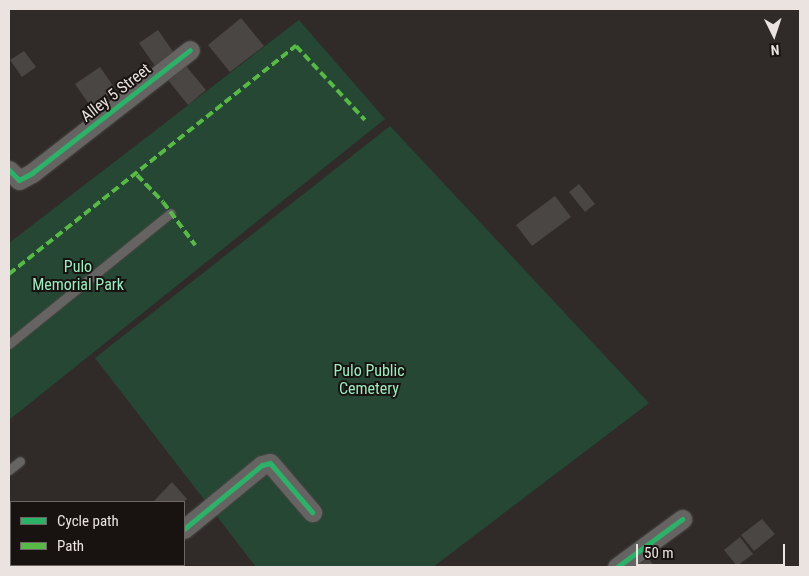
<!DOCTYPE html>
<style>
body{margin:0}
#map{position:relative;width:809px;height:576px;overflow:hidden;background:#302b28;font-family:"Roboto Condensed",sans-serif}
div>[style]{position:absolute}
.green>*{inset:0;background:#254734}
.building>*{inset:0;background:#4a4643}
.roads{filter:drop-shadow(0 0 1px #494643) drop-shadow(0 0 1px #494643)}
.service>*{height:9px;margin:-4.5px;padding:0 4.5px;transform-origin:4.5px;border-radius:4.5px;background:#666463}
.minor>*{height:19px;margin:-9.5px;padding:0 9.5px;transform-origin:9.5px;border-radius:9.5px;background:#666463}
.quiet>*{height:4px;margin-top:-2px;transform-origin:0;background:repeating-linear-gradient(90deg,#58b947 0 8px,transparent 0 12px)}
.cycleway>*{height:5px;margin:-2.5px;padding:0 2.5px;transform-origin:2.5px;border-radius:2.5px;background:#2db169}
span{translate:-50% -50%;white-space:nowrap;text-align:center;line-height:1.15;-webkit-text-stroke:4px #181311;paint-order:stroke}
.street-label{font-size:16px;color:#eae3e0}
.park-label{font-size:16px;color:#99edbf}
.frame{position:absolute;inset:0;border:10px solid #eae3e0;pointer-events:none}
.legend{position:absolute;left:10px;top:501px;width:175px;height:65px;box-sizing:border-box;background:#181311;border:1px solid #6c6664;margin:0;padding:6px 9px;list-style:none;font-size:15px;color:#eae3e0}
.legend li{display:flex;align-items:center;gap:10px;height:25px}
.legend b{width:25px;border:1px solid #6c6664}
.north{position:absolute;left:749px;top:10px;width:50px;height:50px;-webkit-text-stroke:4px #181311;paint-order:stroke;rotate:176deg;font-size:14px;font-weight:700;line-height:20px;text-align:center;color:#eae3e0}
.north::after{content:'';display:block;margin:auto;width:18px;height:22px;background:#eae3e0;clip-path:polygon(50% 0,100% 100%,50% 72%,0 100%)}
.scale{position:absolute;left:636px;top:544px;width:149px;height:22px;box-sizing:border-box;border:2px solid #eae3e0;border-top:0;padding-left:6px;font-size:15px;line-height:18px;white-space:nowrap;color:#eae3e0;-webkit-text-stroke:4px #181311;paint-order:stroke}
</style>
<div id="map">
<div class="green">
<i style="clip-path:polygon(299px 20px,385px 119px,9px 420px,9px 243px)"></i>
<i style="clip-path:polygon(390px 126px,649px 403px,433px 567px,256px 567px,95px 358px)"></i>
</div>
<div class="building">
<i style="clip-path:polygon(241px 18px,264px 46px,230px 72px,208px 45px)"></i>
<i style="clip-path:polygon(158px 30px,174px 53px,155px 66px,139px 43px)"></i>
<i style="clip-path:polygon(24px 51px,36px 67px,22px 77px,10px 60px)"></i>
<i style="clip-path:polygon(186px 66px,206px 90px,188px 105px,168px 80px)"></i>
<i style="clip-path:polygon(100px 67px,116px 90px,91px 107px,75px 84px)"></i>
<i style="clip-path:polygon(579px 184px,595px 204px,585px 212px,569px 192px)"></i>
<i style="clip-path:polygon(555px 196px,571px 217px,532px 246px,516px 225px)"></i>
<i style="clip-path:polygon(172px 482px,187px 499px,183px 502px,153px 502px)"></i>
<i style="clip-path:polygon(762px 519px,775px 534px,754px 551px,741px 535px)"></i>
<i style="clip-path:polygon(740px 537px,753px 554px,737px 566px,724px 550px)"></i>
<i style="clip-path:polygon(648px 558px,655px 567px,635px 567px)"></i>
<i style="clip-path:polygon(70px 565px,90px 565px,92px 567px,67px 567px)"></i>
</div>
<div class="roads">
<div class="service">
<i style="left:9px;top:344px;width:208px;rotate:-39deg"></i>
<i style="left:9px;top:470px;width:14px;rotate:-39deg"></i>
<i style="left:38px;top:567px;width:4px;rotate:-34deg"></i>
</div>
<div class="minor">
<i style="left:9px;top:170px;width:14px;rotate:45deg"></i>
<i style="left:19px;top:180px;width:15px;rotate:-28deg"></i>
<i style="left:32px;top:173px;width:200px;rotate:-37.9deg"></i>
<i style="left:184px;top:529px;width:101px;rotate:-39.4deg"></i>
<i style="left:262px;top:465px;width:8px;rotate:-14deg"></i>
<i style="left:270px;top:463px;width:65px;rotate:49.4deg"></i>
<i style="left:135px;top:567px;width:4px;rotate:-27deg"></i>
<i style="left:617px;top:567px;width:81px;rotate:-36.4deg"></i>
</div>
</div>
<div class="quiet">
<i style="left:137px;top:175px;width:37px;rotate:46deg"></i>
<i style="left:163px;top:202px;width:54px;rotate:53.3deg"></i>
<i style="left:9px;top:274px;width:367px;rotate:-38.5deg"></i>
<i style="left:296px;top:46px;width:101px;rotate:47deg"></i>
</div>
<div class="cycleway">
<i style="left:9px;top:170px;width:14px;rotate:45deg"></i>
<i style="left:19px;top:180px;width:15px;rotate:-28deg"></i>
<i style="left:32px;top:173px;width:200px;rotate:-37.9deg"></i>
<i style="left:184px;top:529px;width:101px;rotate:-39.4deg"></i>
<i style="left:262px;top:465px;width:8px;rotate:-14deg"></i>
<i style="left:270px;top:463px;width:65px;rotate:49.4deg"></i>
<i style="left:617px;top:567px;width:81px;rotate:-36.4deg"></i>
</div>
<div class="street-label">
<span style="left:116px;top:93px;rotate:-38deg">Alley 5 Street</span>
</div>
<div class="park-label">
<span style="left:78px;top:276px">Pulo<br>Memorial Park</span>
<span style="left:369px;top:380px">Pulo Public<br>Cemetery</span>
</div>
<div class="frame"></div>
<ul class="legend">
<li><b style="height:6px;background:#2db169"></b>Cycle path</li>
<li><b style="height:6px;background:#58b947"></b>Path</li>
</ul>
<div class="north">N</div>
<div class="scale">50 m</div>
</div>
